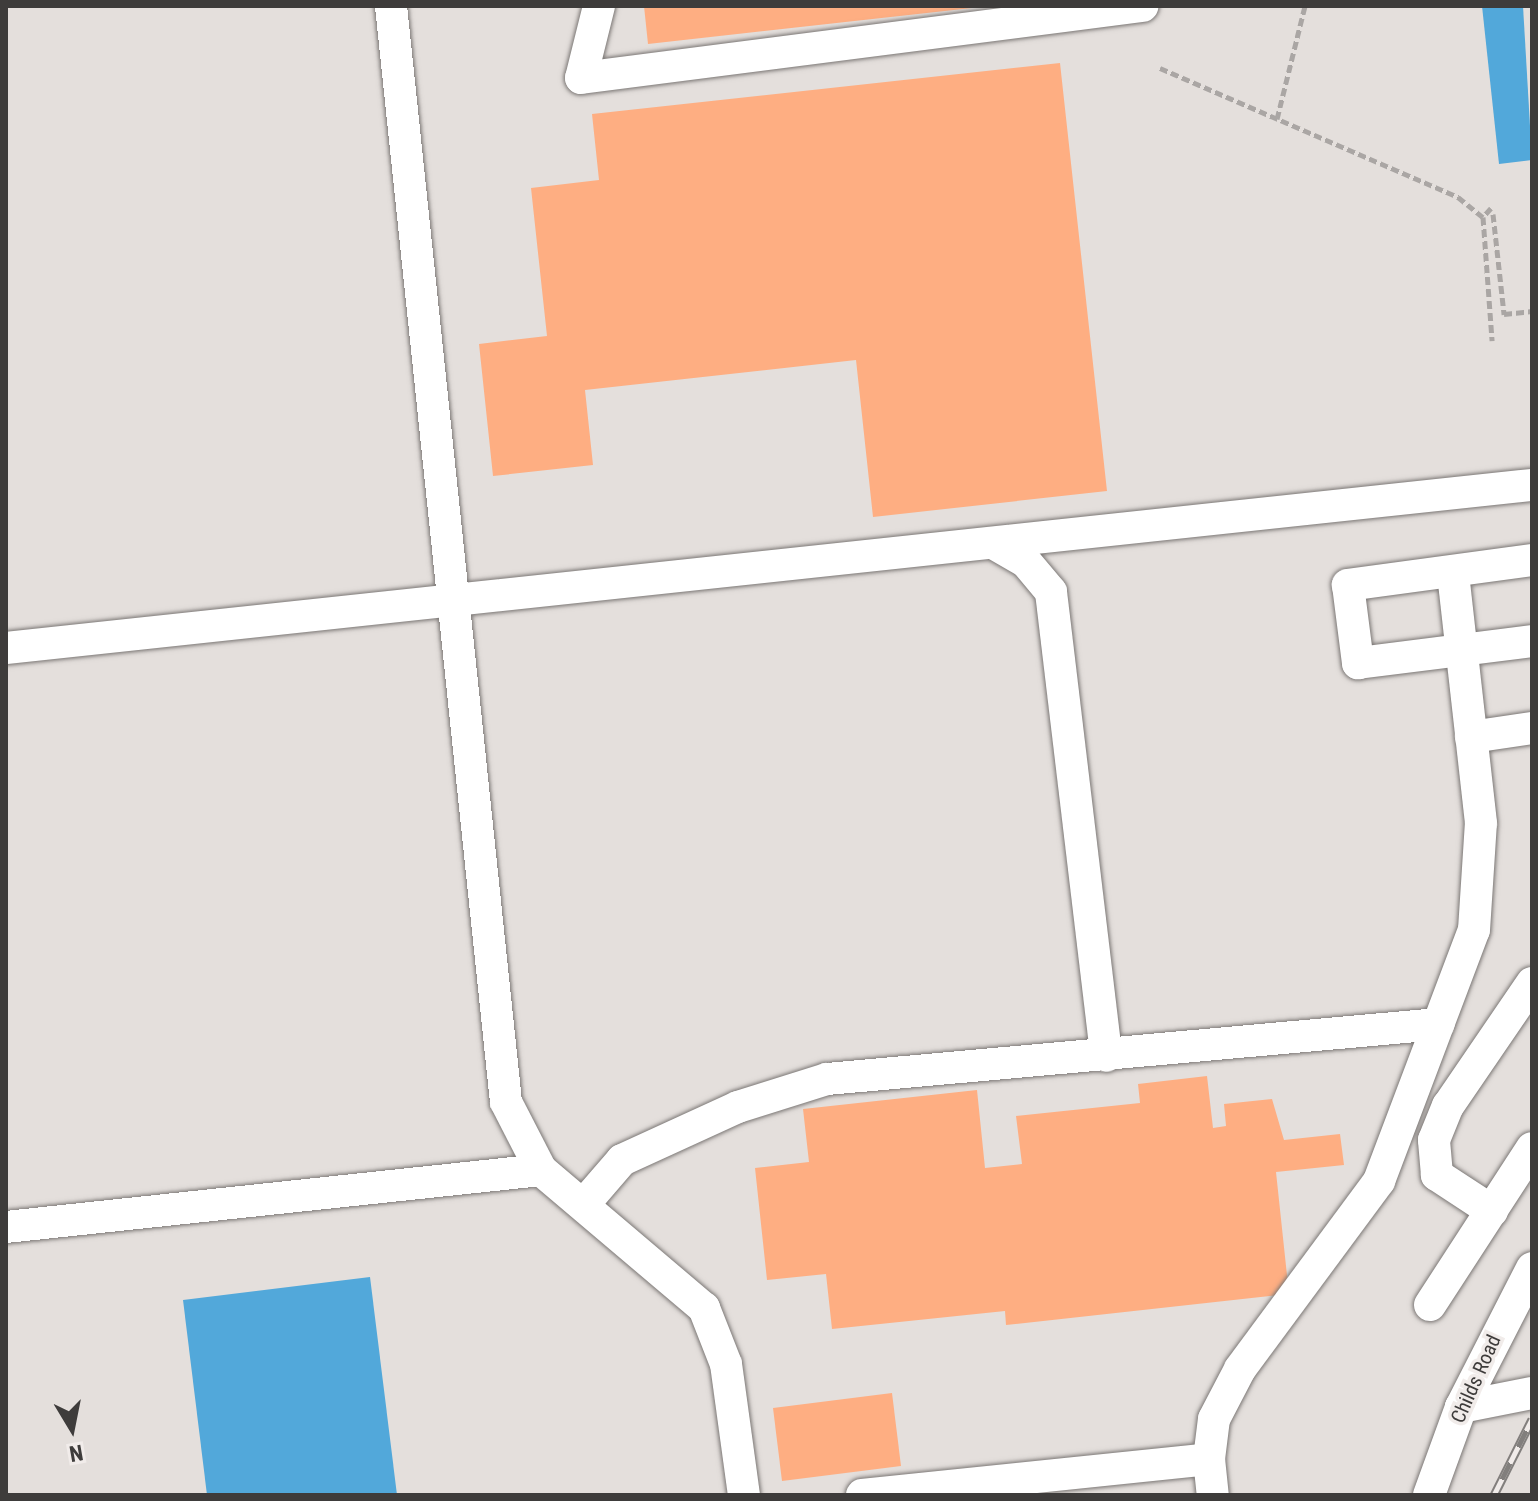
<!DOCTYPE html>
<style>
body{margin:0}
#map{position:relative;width:1538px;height:1501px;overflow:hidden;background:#e4dfdc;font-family:"Roboto Condensed",sans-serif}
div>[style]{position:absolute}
.water>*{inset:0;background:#52a8da}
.building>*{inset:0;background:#feae82}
.path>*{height:5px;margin-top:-2.5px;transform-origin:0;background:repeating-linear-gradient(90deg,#aaa6a4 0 8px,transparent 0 12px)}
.roads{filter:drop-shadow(0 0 2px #7b7775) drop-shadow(0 0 2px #7b7775)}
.minor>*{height:32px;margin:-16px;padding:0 16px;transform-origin:16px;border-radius:16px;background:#fff}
.rail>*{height:9px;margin-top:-4.5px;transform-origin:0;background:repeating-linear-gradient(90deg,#f1ecea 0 18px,#827f7d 0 36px);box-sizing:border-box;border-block:2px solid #827f7d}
span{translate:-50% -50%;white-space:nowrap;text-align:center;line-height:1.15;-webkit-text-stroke:7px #f1ecea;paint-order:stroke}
.street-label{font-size:20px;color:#3e3c3b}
.frame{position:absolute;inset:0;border:8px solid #3e3c3b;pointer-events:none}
.north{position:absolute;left:32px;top:1389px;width:80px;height:80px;-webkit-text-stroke:6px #f1ecea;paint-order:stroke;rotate:170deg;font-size:22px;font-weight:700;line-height:32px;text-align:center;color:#3e3c3b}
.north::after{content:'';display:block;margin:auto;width:28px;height:36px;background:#3e3c3b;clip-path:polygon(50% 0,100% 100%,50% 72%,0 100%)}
</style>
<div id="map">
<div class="water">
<i style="clip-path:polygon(1482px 6px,1523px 6px,1532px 160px,1499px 164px)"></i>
<i style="clip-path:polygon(370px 1277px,397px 1495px,207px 1495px,183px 1300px)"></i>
</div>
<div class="building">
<i style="clip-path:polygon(644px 6px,971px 6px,972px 8px,648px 44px)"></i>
<i style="clip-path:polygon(1060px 63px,1107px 491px,873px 517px,856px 360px,585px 390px,593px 465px,493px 476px,479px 344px,547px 336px,531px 188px,599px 180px,592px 114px)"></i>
<i style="clip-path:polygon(1207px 1076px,1213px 1128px,1226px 1126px,1224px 1104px,1272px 1099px,1284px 1140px,1340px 1134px,1344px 1165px,1276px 1172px,1289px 1294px,1006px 1325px,1005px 1311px,832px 1329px,826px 1274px,767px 1280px,755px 1168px,809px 1162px,803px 1109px,977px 1090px,985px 1168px,1022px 1164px,1016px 1116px,1140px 1103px,1138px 1084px)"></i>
<i style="clip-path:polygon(892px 1393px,901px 1466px,782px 1481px,773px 1408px)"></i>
</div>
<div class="path">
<i style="left:1160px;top:68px;width:325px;rotate:23.4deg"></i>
<i style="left:1458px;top:197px;width:32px;rotate:39deg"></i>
<i style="left:1277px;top:119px;width:116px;rotate:-76.1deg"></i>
<i style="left:1491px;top:208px;width:12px;rotate:132deg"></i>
<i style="left:1483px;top:217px;width:124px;rotate:85.8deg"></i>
<i style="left:1493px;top:214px;width:101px;rotate:83.7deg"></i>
<i style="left:1504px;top:314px;width:28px;rotate:-6deg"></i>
</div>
<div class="roads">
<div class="minor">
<i style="left:391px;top:6px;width:1102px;rotate:84.01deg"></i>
<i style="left:506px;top:1102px;width:76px;rotate:62.8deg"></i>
<i style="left:541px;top:1170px;width:214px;rotate:40.3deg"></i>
<i style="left:704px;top:1308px;width:60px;rotate:68.6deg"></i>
<i style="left:726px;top:1364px;width:132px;rotate:82.2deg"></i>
<i style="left:599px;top:6px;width:74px;rotate:104deg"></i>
<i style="left:581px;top:78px;width:566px;rotate:-7.31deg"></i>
<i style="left:993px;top:543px;width:38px;rotate:30deg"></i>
<i style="left:1026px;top:562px;width:39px;rotate:50deg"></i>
<i style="left:1051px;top:592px;width:467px;rotate:83.2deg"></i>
<i style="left:1532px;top:560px;width:186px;rotate:172.3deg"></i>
<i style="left:1348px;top:585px;width:79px;rotate:82.7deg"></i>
<i style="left:1358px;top:663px;width:175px;rotate:-7.2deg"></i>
<i style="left:6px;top:648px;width:1535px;rotate:-6.1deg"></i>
<i style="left:1471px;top:737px;width:62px;rotate:-8.4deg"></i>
<i style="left:584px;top:1204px;width:58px;rotate:-49.2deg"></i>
<i style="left:622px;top:1160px;width:128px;rotate:-24.6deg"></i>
<i style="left:738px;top:1107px;width:93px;rotate:-17.5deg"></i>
<i style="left:827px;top:1079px;width:614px;rotate:-5.14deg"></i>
<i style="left:1492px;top:1211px;width:66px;rotate:-146.8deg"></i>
<i style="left:1437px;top:1175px;width:35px;rotate:-95deg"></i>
<i style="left:1434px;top:1140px;width:37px;rotate:-68deg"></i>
<i style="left:1448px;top:1106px;width:149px;rotate:-55.7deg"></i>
<i style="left:6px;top:1227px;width:538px;rotate:-6.08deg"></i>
<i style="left:1430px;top:1305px;width:187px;rotate:-57deg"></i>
<i style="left:1461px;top:1407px;width:72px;rotate:-11.2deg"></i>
<i style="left:1209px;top:1459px;width:40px;rotate:-82.9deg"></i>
<i style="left:1214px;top:1419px;width:56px;rotate:-62.5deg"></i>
<i style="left:1240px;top:1369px;width:234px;rotate:-53.5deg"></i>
<i style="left:1379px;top:1181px;width:268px;rotate:-69.3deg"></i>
<i style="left:1474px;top:930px;width:107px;rotate:-86.3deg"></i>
<i style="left:1481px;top:823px;width:252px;rotate:-96.4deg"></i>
<i style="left:862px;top:1495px;width:349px;rotate:-5.9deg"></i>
<i style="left:1209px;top:1459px;width:36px;rotate:84deg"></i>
<i style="left:1429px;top:1495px;width:94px;rotate:-70deg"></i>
<i style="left:1461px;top:1407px;width:156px;rotate:-62.9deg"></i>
</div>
</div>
<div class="rail">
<i style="left:1494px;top:1495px;width:85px;rotate:-63.4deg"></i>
</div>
<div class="street-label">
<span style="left:1476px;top:1379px;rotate:-66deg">Childs Road</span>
</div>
<div class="frame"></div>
<div class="north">N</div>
</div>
